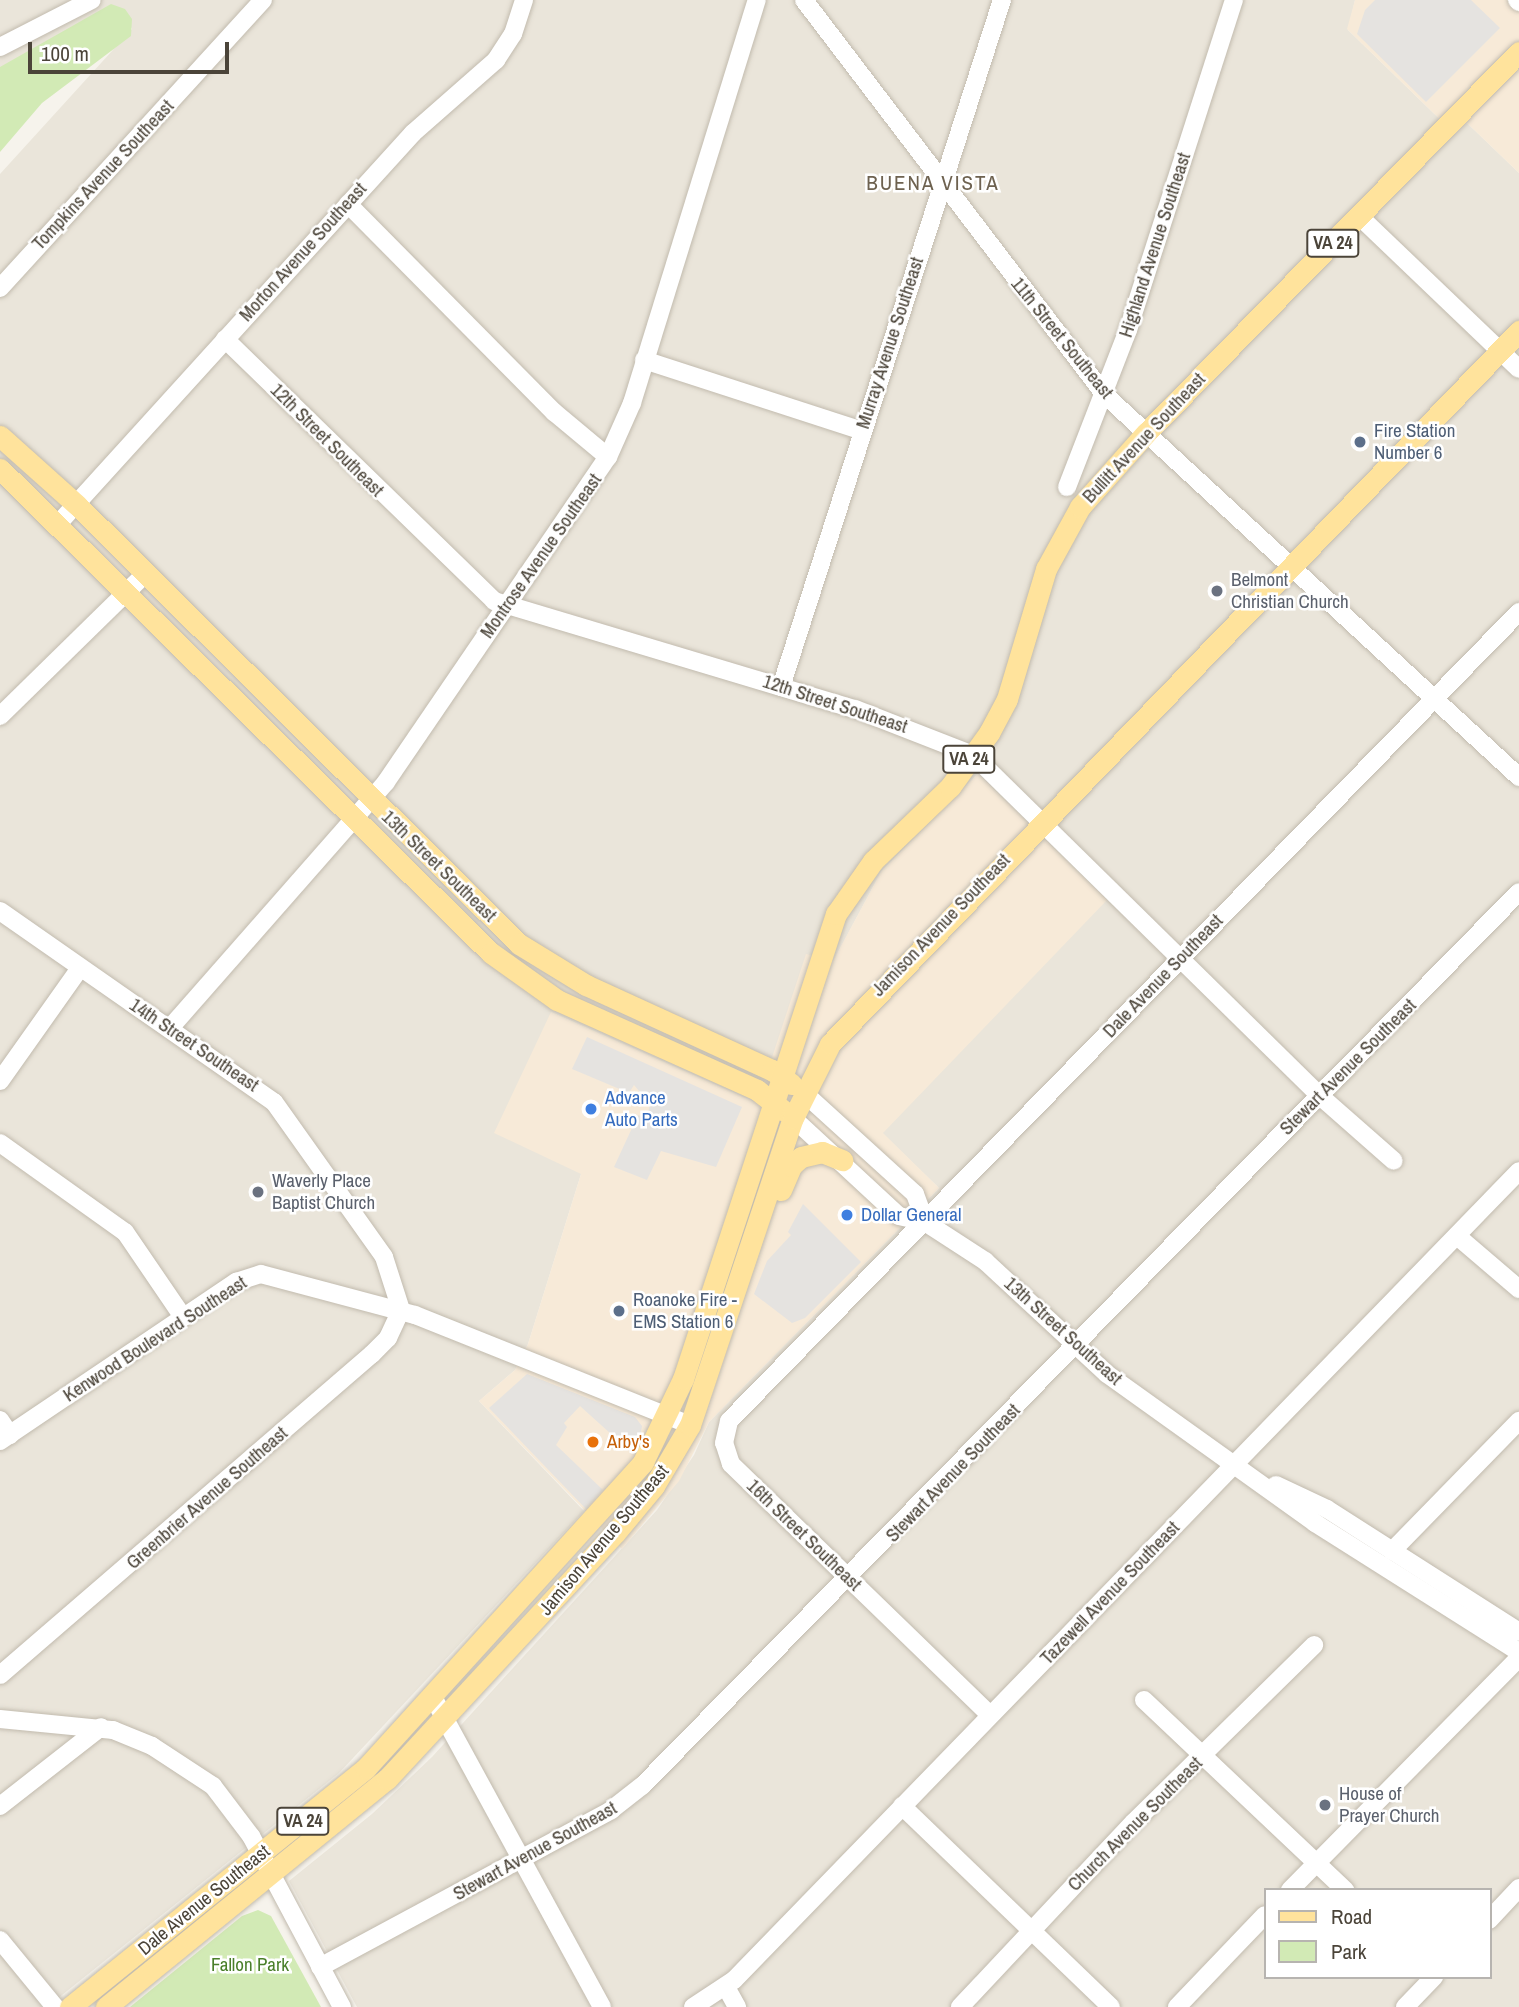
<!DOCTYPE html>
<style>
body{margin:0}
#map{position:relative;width:1519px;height:2007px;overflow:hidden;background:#f6f3ec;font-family:"Archivo Narrow",sans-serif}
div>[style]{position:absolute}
.residential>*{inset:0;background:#eae5da}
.commercial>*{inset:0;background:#f7ead8}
.green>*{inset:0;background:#d2eab5}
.parking>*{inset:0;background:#e5e3e0}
.roads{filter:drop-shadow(0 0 2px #c2bbae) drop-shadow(0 0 2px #c2bbae)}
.minor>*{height:18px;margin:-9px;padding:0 9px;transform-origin:9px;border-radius:9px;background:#fff}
.major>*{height:21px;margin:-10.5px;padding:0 10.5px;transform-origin:10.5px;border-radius:10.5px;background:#ffe39c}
.dots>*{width:19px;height:19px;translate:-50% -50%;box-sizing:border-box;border:4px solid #fff;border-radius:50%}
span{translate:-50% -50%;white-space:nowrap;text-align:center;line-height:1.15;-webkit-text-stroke:5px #fff;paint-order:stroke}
.shield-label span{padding:2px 5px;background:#fff;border:2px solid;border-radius:5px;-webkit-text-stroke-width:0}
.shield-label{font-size:18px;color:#4b4439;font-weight:700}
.street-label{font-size:19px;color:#4b4439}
.service-label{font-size:19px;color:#4e5e75}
.left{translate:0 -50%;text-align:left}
.worship-label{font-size:19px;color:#5b616d}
.shop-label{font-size:19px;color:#366cbe}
.food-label{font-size:19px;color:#c56008}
.park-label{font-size:19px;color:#4a7f2a}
.neighbourhood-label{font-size:21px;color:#6e6250;letter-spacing:2px}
.legend{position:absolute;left:1264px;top:1888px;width:228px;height:91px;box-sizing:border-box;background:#fff;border:2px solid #b7b4b0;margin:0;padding:9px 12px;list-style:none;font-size:21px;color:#4b4439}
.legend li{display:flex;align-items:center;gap:14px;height:35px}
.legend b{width:35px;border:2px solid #b7b4b0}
.scale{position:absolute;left:28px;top:42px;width:201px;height:32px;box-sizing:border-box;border:4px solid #4b4439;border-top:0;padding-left:9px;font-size:21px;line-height:24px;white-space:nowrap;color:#4b4439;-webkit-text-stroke:5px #fff;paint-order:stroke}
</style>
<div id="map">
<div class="residential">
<i style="clip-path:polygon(evenodd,0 0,1355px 0,1348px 30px,1455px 134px,1467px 123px,1519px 173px,1519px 2007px,357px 2007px,289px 1881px,372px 1814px,432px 1757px,657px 1510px,694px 1455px,709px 1422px,939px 1188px,882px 1133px,1106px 900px,978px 774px,881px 872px,757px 1104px,551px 1012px,581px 1174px,528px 1344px,515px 1370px,479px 1401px,584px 1511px,339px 1773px,47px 2007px,0 2007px,0 174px,132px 29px,122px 11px,0 70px,0 0,1265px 1890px,1489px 1890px,1489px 1977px,1265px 1977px,1265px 1890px)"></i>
</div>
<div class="commercial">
<i style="clip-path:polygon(1355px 0,1519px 0,1519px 173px,1467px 123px,1455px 134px,1347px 29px)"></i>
<i style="clip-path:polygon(978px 774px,1107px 900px,883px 1133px,939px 1188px,709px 1422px,679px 1481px,622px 1549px,479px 1401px,515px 1370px,528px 1344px,581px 1174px,494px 1133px,551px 1012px,757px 1103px,806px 954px,833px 961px,881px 872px)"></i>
</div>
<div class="green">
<i style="clip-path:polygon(111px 4px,125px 9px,132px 19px,131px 36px,42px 103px,0 152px,0 67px)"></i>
<i style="clip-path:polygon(258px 1910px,271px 1916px,321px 2007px,130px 2007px,242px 1916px)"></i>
</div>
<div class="parking">
<i style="clip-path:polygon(1375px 0,1471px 0,1500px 28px,1426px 102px,1357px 34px,1365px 10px)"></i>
<i style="clip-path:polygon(587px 1037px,742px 1107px,716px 1167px,661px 1151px,647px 1180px,614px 1167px,638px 1115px,647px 1118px,650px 1104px,634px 1085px,629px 1093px,572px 1069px)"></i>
<i style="clip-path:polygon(803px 1204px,861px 1262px,805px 1318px,792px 1323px,754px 1294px,767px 1261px,791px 1235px,788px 1232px)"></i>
<i style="clip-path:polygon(527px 1374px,635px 1417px,642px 1426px,639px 1442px,621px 1443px,580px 1406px,564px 1423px,567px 1427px,556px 1445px,603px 1490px,586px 1509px,489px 1408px)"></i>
</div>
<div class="roads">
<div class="minor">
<i style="left:804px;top:0;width:495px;rotate:52.7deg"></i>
<i style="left:1104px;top:394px;width:565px;rotate:42.7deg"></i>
<i style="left:1517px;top:0;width:3px;rotate:45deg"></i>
<i style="left:0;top:47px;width:103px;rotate:-27.1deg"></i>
<i style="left:348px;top:204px;width:293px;rotate:45.3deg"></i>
<i style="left:554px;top:412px;width:70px;rotate:39.8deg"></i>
<i style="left:1359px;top:216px;width:221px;rotate:43.7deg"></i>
<i style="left:0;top:288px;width:390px;rotate:-47.6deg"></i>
<i style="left:225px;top:339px;width:376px;rotate:44.2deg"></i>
<i style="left:494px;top:601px;width:377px;rotate:16.7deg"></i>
<i style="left:855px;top:709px;width:127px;rotate:21.3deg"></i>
<i style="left:973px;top:755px;width:487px;rotate:44.5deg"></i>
<i style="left:1320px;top:1096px;width:98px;rotate:41.3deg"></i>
<i style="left:644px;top:360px;width:229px;rotate:18deg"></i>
<i style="left:1067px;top:487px;width:168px;rotate:-68.8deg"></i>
<i style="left:1128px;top:330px;width:347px;rotate:-72.2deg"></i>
<i style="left:58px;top:524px;width:528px;rotate:-47.76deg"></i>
<i style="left:413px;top:133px;width:111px;rotate:-41.3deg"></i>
<i style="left:496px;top:60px;width:31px;rotate:-57deg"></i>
<i style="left:513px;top:34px;width:36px;rotate:-72deg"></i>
<i style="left:781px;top:687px;width:722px;rotate:-72.17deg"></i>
<i style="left:0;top:716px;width:204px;rotate:-44.4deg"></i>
<i style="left:0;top:911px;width:334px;rotate:34.9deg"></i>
<i style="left:274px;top:1102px;width:190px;rotate:54.6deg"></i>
<i style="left:384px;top:1257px;width:56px;rotate:72.2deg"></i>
<i style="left:401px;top:1310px;width:31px;rotate:115deg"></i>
<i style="left:388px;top:1338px;width:23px;rotate:135deg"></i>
<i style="left:372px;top:1354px;width:491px;rotate:139.2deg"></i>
<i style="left:170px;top:1028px;width:327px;rotate:-48.7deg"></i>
<i style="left:386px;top:782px;width:394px;rotate:-55.7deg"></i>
<i style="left:608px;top:457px;width:59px;rotate:-66deg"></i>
<i style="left:632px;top:403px;width:422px;rotate:-72.8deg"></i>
<i style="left:0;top:1081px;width:138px;rotate:-54.7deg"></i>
<i style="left:804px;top:1093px;width:150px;rotate:42.3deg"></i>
<i style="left:915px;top:1194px;width:30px;rotate:70deg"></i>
<i style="left:793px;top:1118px;width:144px;rotate:42.8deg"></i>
<i style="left:899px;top:1216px;width:27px;rotate:13deg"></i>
<i style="left:925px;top:1222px;width:72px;rotate:33deg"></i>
<i style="left:985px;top:1261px;width:166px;rotate:42.8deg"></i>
<i style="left:1107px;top:1374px;width:256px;rotate:35.6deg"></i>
<i style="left:1315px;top:1523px;width:241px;rotate:32.3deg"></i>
<i style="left:0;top:1143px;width:153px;rotate:35.5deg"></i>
<i style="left:125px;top:1232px;width:103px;rotate:55.7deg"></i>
<i style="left:1457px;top:1236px;width:82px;rotate:40.5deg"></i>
<i style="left:0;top:1420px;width:18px;rotate:56deg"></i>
<i style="left:0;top:1441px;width:285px;rotate:-34deg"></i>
<i style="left:236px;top:1282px;width:26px;rotate:-18deg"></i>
<i style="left:261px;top:1274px;width:159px;rotate:14.9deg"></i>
<i style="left:415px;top:1315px;width:296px;rotate:21.8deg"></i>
<i style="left:1276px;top:1485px;width:56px;rotate:25.2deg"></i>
<i style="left:1327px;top:1509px;width:228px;rotate:32.6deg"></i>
<i style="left:1392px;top:1551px;width:182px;rotate:-45.7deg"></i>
<i style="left:433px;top:1697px;width:353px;rotate:61.4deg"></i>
<i style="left:1144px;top:1700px;width:277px;rotate:43.4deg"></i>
<i style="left:990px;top:1715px;width:361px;rotate:-135.9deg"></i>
<i style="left:731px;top:1464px;width:22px;rotate:-108deg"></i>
<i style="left:724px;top:1443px;width:23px;rotate:-77deg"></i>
<i style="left:729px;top:1421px;width:1131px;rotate:-45.68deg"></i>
<i style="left:0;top:1719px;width:114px;rotate:5.6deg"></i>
<i style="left:113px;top:1730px;width:42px;rotate:22.3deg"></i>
<i style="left:152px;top:1746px;width:73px;rotate:33.3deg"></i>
<i style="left:213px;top:1786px;width:63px;rotate:52.8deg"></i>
<i style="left:251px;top:1836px;width:194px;rotate:62deg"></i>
<i style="left:0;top:1806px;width:128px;rotate:-38deg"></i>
<i style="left:902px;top:1806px;width:290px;rotate:43.9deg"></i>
<i style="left:1290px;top:1890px;width:326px;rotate:-45.4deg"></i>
<i style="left:1489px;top:1920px;width:44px;rotate:-46.8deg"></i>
<i style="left:0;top:1940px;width:87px;rotate:50.6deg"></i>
<i style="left:320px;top:1967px;width:331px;rotate:-28.3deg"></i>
<i style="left:611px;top:1810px;width:39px;rotate:-38deg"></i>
<i style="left:642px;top:1786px;width:1252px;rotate:-45.55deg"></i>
<i style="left:726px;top:1987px;width:23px;rotate:61deg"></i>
<i style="left:693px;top:2007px;width:49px;rotate:-33.4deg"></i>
<i style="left:734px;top:1980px;width:1127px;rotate:-45.86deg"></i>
<i style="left:960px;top:2007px;width:253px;rotate:-46.8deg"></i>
<i style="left:1133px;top:1823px;width:254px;rotate:-44.5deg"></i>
<i style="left:1177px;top:2007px;width:127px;rotate:-46.3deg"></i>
<i style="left:1405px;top:2007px;width:42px;rotate:-46deg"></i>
</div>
<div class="major">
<i style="left:0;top:436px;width:103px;rotate:41.9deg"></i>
<i style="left:77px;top:505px;width:623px;rotate:44.8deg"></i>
<i style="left:519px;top:944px;width:79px;rotate:31.5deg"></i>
<i style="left:586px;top:985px;width:205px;rotate:24.6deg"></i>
<i style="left:772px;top:1070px;width:24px;rotate:36deg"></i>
<i style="left:0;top:469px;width:689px;rotate:44.59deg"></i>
<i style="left:491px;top:953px;width:81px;rotate:35.5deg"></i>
<i style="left:557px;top:1000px;width:219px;rotate:24.2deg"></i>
<i style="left:757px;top:1090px;width:33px;rotate:38deg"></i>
<i style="left:781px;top:1190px;width:26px;rotate:-67deg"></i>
<i style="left:791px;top:1166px;width:13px;rotate:-42deg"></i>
<i style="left:801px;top:1157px;width:22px;rotate:-13deg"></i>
<i style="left:822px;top:1152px;width:22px;rotate:22deg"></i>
<i style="left:70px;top:2007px;width:380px;rotate:-38.9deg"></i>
<i style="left:366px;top:1768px;width:413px;rotate:-47.8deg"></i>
<i style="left:643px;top:1462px;width:92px;rotate:-64.3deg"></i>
<i style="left:683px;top:1379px;width:490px;rotate:-71.8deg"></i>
<i style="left:836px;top:914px;width:65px;rotate:-55.1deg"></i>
<i style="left:873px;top:861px;width:107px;rotate:-43.9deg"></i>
<i style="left:950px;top:787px;width:67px;rotate:-54.2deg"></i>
<i style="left:989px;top:733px;width:38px;rotate:-62deg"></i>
<i style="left:1007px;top:699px;width:136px;rotate:-73.3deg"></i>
<i style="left:1046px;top:569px;width:71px;rotate:-61.3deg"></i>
<i style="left:1080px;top:507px;width:99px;rotate:-48.3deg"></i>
<i style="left:1146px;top:433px;width:533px;rotate:-45.61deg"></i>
<i style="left:106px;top:2007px;width:362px;rotate:-39.1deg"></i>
<i style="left:387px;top:1779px;width:335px;rotate:-47.2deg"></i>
<i style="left:615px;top:1533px;width:61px;rotate:-50.3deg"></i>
<i style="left:654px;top:1486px;width:71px;rotate:-59.5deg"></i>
<i style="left:690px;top:1425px;width:324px;rotate:-71.5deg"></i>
<i style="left:793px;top:1118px;width:83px;rotate:-63.4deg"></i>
<i style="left:830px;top:1044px;width:992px;rotate:-45.98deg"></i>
</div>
</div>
<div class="dots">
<i style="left:1360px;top:442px;background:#5c6f8a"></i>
<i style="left:1217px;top:591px;background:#6b7280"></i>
<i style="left:591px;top:1109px;background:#3f7fe0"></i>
<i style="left:258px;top:1192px;background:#6b7280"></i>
<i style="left:847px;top:1215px;background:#3f7fe0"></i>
<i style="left:619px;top:1311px;background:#5c6f8a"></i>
<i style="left:593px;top:1442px;background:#e8710a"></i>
<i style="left:1325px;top:1805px;background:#6b7280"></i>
</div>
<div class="shield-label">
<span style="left:1333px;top:243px">VA 24</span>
<span style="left:969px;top:759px">VA 24</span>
<span style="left:303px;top:1821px">VA 24</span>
</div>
<div class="street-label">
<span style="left:103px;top:175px;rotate:-47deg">Tompkins Avenue Southeast</span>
<span style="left:1155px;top:245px;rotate:-72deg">Highland Avenue Southeast</span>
<span style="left:303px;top:252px;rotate:-48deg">Morton Avenue Southeast</span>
<span style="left:1062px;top:338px;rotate:51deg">11th Street Southeast</span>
<span style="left:890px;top:343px;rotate:-72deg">Murray Avenue Southeast</span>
<span style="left:1144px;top:438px;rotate:-47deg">Bullitt Avenue Southeast</span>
<span style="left:327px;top:440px;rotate:45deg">12th Street Southeast</span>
<span style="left:541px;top:556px;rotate:-55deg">Montrose Avenue Southeast</span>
<span style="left:835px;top:704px;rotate:18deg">12th Street Southeast</span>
<span style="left:439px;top:866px;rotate:44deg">13th Street Southeast</span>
<span style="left:941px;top:925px;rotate:-46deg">Jamison Avenue Southeast</span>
<span style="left:1163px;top:976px;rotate:-46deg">Dale Avenue Southeast</span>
<span style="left:194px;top:1045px;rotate:34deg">14th Street Southeast</span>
<span style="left:1348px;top:1067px;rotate:-45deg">Stewart Avenue Southeast</span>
<span style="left:1063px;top:1331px;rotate:42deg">13th Street Southeast</span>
<span style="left:155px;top:1339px;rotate:-33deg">Kenwood Boulevard Southeast</span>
<span style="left:953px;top:1473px;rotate:-46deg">Stewart Avenue Southeast</span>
<span style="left:207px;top:1498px;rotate:-41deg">Greenbrier Avenue Southeast</span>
<span style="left:804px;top:1535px;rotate:44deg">16th Street Southeast</span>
<span style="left:604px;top:1540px;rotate:-50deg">Jamison Avenue Southeast</span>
<span style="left:1110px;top:1593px;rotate:-46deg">Tazewell Avenue Southeast</span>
<span style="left:1135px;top:1824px;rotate:-45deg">Church Avenue Southeast</span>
<span style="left:535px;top:1851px;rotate:-29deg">Stewart Avenue Southeast</span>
<span style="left:204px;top:1900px;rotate:-39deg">Dale Avenue Southeast</span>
</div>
<div class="service-label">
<span class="left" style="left:1374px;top:442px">Fire Station<br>Number 6</span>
<span class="left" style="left:633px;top:1311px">Roanoke Fire -<br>EMS Station 6</span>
</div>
<div class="worship-label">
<span class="left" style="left:1231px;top:591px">Belmont<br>Christian Church</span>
<span class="left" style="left:272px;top:1192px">Waverly Place<br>Baptist Church</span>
<span class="left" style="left:1339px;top:1805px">House of<br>Prayer Church</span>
</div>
<div class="shop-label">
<span class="left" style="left:605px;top:1109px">Advance<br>Auto Parts</span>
<span class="left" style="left:861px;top:1215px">Dollar General</span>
</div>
<div class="food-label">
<span class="left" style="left:607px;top:1442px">Arby's</span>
</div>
<div class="park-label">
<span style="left:250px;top:1965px">Fallon Park</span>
</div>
<div class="neighbourhood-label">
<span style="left:933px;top:183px">BUENA VISTA</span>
</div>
<ul class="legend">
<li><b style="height:9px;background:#ffe39c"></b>Road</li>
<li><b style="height:19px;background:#d2eab5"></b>Park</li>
</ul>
<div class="scale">100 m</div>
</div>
